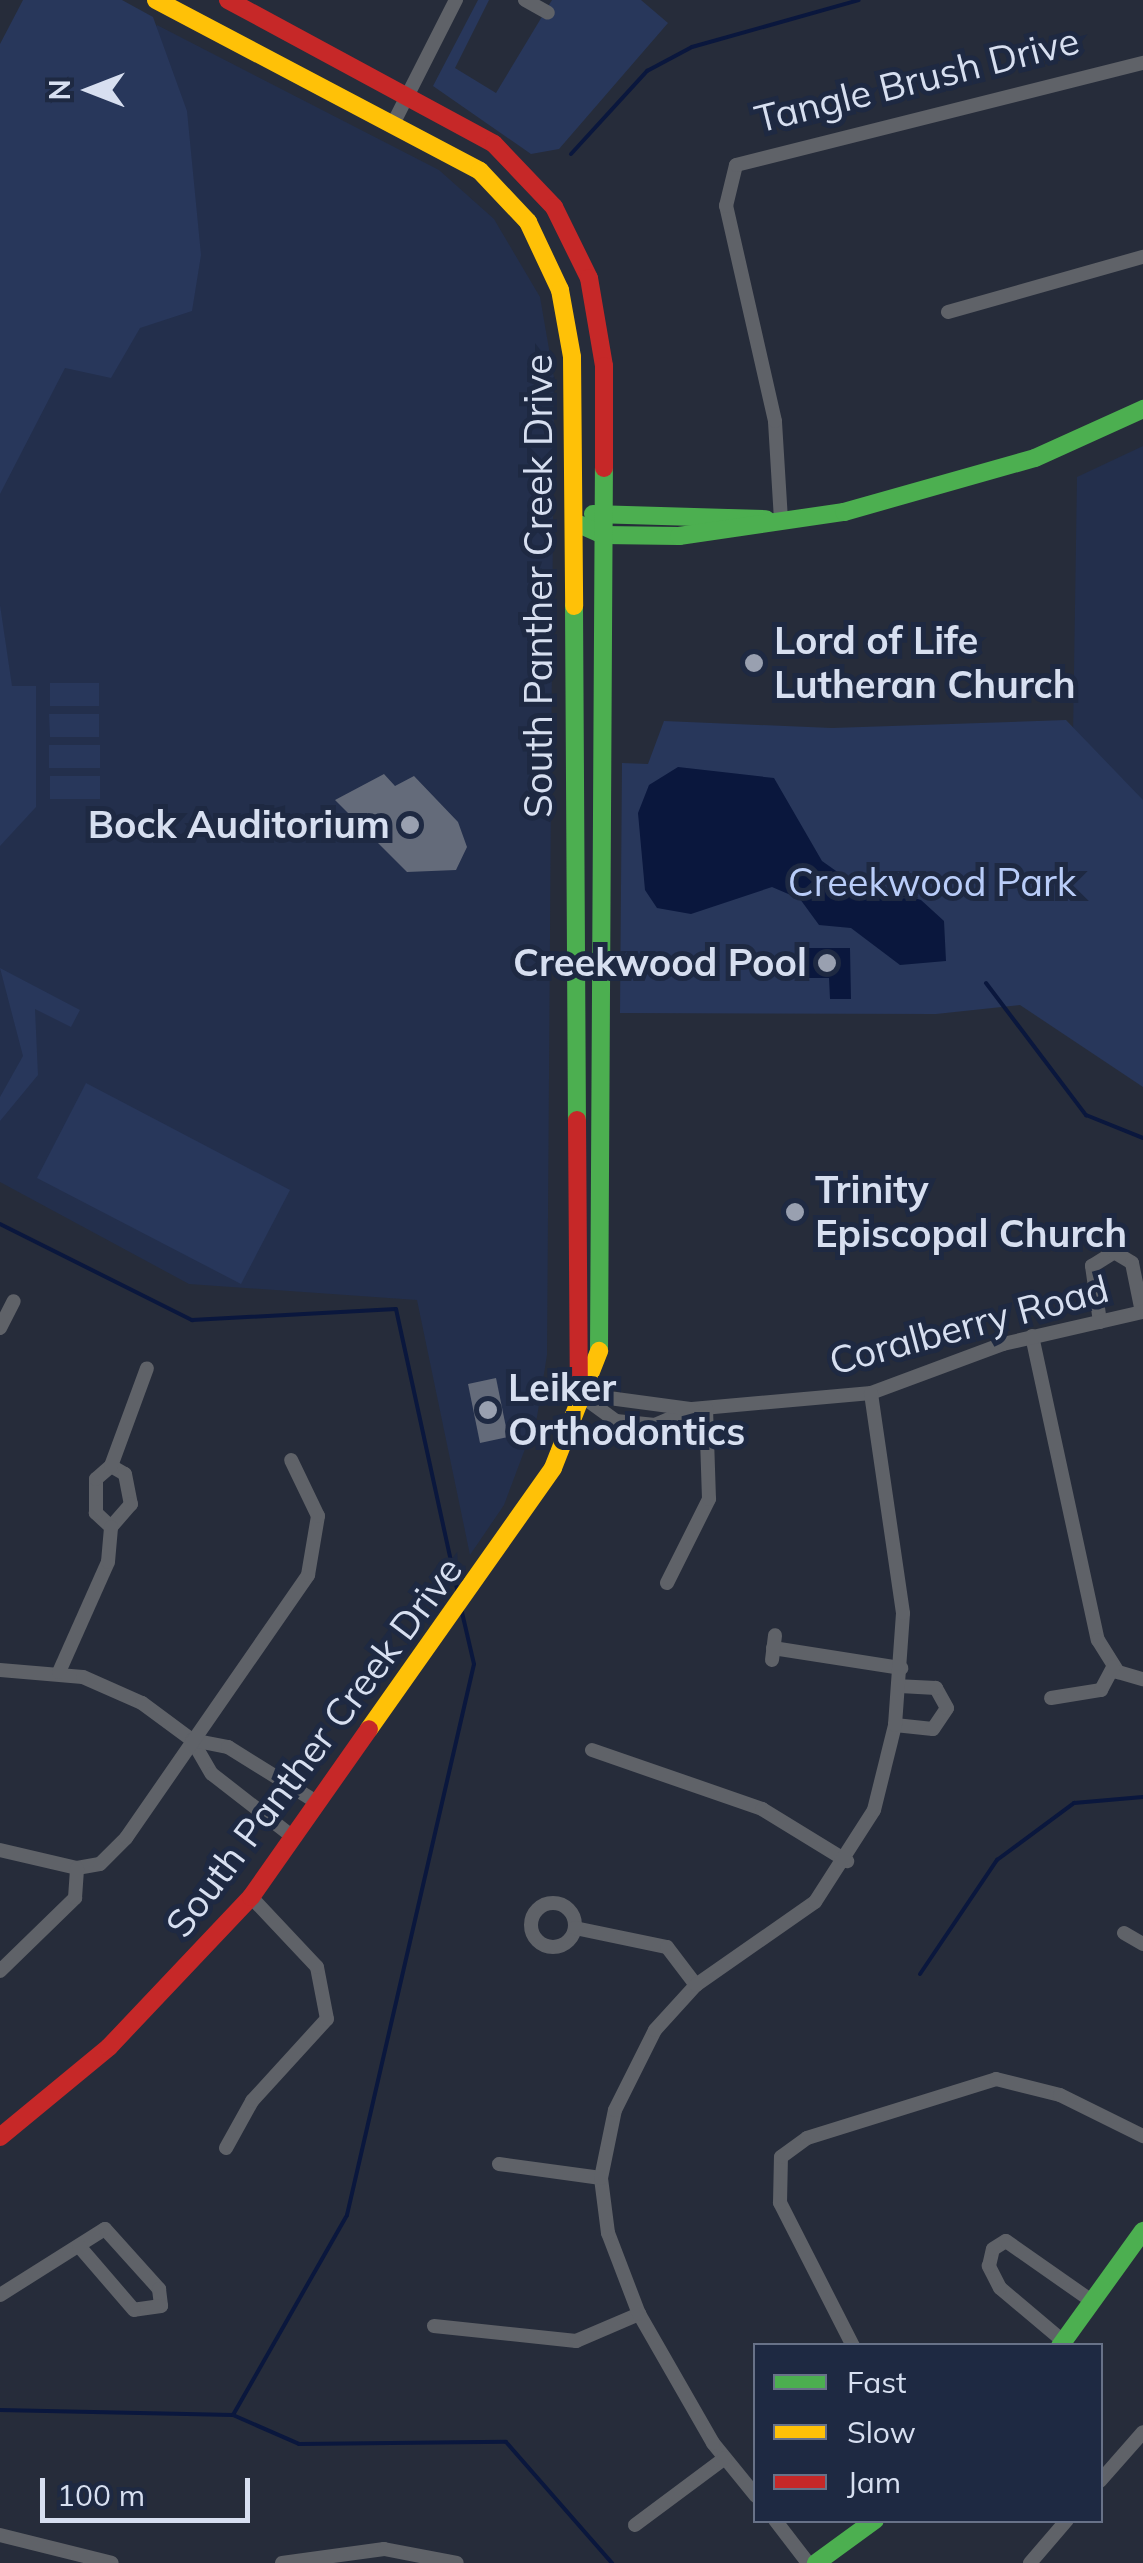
<!DOCTYPE html>
<style>
body{margin:0}
#map{position:relative;width:1143px;height:2563px;overflow:hidden;background:#262c3a;font-family:Mulish,sans-serif}
div>[style]{position:absolute}
.built>*{inset:0;background:#232f4c}
.green>*{inset:0;background:#28375b}
.water>*{inset:0;background:#0a173d}
.stream>*{height:4px;margin:-2px;padding:0 2px;transform-origin:2px;border-radius:2px;background:#0a173d}
.building>*{inset:0;background:#646b7a}
.street>*{height:14px;margin:-7px;padding:0 7px;transform-origin:7px;border-radius:7px;background:#5f6268}
.street>.ring{margin:-7px;padding:0;box-sizing:content-box;background:none;border:14px solid #5f6268;border-radius:50%}
.fast>*{height:18px;margin:-9px;padding:0 9px;transform-origin:9px;border-radius:9px;background:#4caf50}
.slow>*{height:18px;margin:-9px;padding:0 9px;transform-origin:9px;border-radius:9px;background:#ffc107}
.jam>*{height:18px;margin:-9px;padding:0 9px;transform-origin:9px;border-radius:9px;background:#c62828}
.dots>*{width:28px;height:28px;translate:-50% -50%;box-sizing:border-box;border:5px solid #1e2942;border-radius:50%}
span{translate:-50% -50%;white-space:nowrap;text-align:center;line-height:1.15;-webkit-text-stroke:10px #1e2942;paint-order:stroke}
.street-label{font-size:38px;color:#d7dff0}
.poi-label{font-size:38px;color:#d7dff0;font-weight:700}
.left{translate:0 -50%;text-align:left}
.right{translate:-100% -50%;text-align:right}
.park-label{font-size:38px;color:#b9cdf9}
.legend{position:absolute;left:753px;top:2343px;width:350px;height:180px;box-sizing:border-box;background:#1e2942;border:2px solid #687288;margin:0;padding:12px 18px;list-style:none;font-size:30px;color:#d7dff0}
.legend li{display:flex;align-items:center;gap:20px;height:50px}
.legend b{width:50px;border:2px solid #687288}
.north{position:absolute;left:40px;top:40px;width:100px;height:100px;-webkit-text-stroke:8px #1e2942;paint-order:stroke;rotate:270deg;font-size:28px;font-weight:700;line-height:40px;text-align:center;color:#d7dff0}
.north::after{content:'';display:block;margin:auto;width:35px;height:45px;background:#d7dff0;clip-path:polygon(50% 0,100% 100%,50% 72%,0 100%)}
.scale{position:absolute;left:40px;top:2478px;width:210px;height:45px;box-sizing:border-box;border:5px solid #d7dff0;border-top:0;padding-left:12px;font-size:30px;line-height:35px;white-space:nowrap;color:#d7dff0;-webkit-text-stroke:8px #1e2942;paint-order:stroke}
</style>
<div id="map">
<div class="built">
<i style="clip-path:polygon(157px 25px,439px 170px,494px 219px,540px 297px,554px 378px,547px 1355px,537px 1417px,504px 1505px,470px 1555px,417px 1300px,189px 1284px,0 1182px,0 75px,105px 126px)"></i>
<i style="clip-path:polygon(1143px 446px,1143px 800px,1072px 801px,1077px 477px)"></i>
</div>
<div class="green">
<i style="clip-path:polygon(23px 0,122px 0,153px 17px,187px 111px,201px 255px,192px 311px,140px 328px,111px 378px,65px 368px,0 494px,0 44px)"></i>
<i style="clip-path:polygon(478px 0,489px 0,455px 68px,496px 93px,552px 0,641px 0,668px 23px,559px 149px,531px 154px,433px 86px)"></i>
<i style="clip-path:polygon(0 605px,12px 686px,36px 686px,36px 807px,0 846px)"></i>
<i style="clip-path:polygon(50px 683px,99px 683px,99px 706px,50px 706px)"></i>
<i style="clip-path:polygon(49px 714px,99px 714px,99px 737px,50px 737px)"></i>
<i style="clip-path:polygon(1066px 720px,1143px 800px,1143px 1087px,1020px 1005px,936px 1014px,620px 1013px,622px 763px,648px 764px,664px 721px,832px 728px)"></i>
<i style="clip-path:polygon(49px 745px,100px 745px,100px 768px,49px 768px)"></i>
<i style="clip-path:polygon(50px 776px,100px 776px,100px 799px,50px 799px)"></i>
<i style="clip-path:polygon(0 968px,80px 1010px,71px 1027px,35px 1009px,38px 1075px,0 1121px,0 1097px,23px 1056px)"></i>
<i style="clip-path:polygon(86px 1083px,290px 1190px,241px 1284px,37px 1178px)"></i>
</div>
<div class="water">
<i style="clip-path:polygon(678px 767px,774px 778px,822px 861px,846px 878px,921px 900px,944px 921px,946px 961px,900px 965px,851px 928px,819px 925px,800px 899px,772px 887px,691px 914px,657px 908px,645px 890px,638px 813px,649px 785px)"></i>
<i style="clip-path:polygon(804px 948px,850px 948px,851px 999px,830px 999px,829px 978px,804px 978px)"></i>
</div>
<div class="stream">
<i style="left:571px;top:154px;width:113px;rotate:-47.5deg"></i>
<i style="left:647px;top:71px;width:51px;rotate:-28.1deg"></i>
<i style="left:692px;top:47px;width:173px;rotate:-15.7deg"></i>
<i style="left:986px;top:983px;width:166px;rotate:52.9deg"></i>
<i style="left:1086px;top:1115px;width:61px;rotate:22deg"></i>
<i style="left:0;top:1224px;width:215px;rotate:26.6deg"></i>
<i style="left:192px;top:1320px;width:204px;rotate:-3.1deg"></i>
<i style="left:396px;top:1309px;width:292px;rotate:77.7deg"></i>
<i style="left:920px;top:1974px;width:138px;rotate:-56deg"></i>
<i style="left:997px;top:1860px;width:96px;rotate:-36.5deg"></i>
<i style="left:1074px;top:1803px;width:69px;rotate:-5deg"></i>
<i style="left:0;top:2410px;width:233px;rotate:1.2deg"></i>
<i style="left:233px;top:2415px;width:230px;rotate:-60.3deg"></i>
<i style="left:347px;top:2215px;width:565px;rotate:-77.02deg"></i>
<i style="left:474px;top:1664px;width:57px;rotate:-103.1deg"></i>
<i style="left:233px;top:2415px;width:72px;rotate:23.7deg"></i>
<i style="left:299px;top:2444px;width:207px;rotate:-0.6deg"></i>
<i style="left:506px;top:2442px;width:161px;rotate:48.8deg"></i>
</div>
<div class="building">
<i style="clip-path:polygon(384px 774px,395px 786px,414px 776px,458px 822px,467px 847px,456px 870px,407px 872px,335px 800px)"></i>
<i style="clip-path:polygon(496px 1378px,508px 1437px,480px 1443px,468px 1384px)"></i>
</div>
<div class="street">
<i style="left:525px;top:0;width:26px;rotate:29deg"></i>
<i style="left:395px;top:120px;width:135px;rotate:-63.1deg"></i>
<i style="left:948px;top:312px;width:203px;rotate:-15.8deg"></i>
<i style="left:781px;top:520px;width:99px;rotate:-93.5deg"></i>
<i style="left:775px;top:421px;width:221px;rotate:-102.8deg"></i>
<i style="left:726px;top:206px;width:42px;rotate:-76.3deg"></i>
<i style="left:736px;top:165px;width:420px;rotate:-14.1deg"></i>
<i style="left:1100px;top:1322px;width:57px;rotate:-98.1deg"></i>
<i style="left:1092px;top:1266px;width:26px;rotate:-32deg"></i>
<i style="left:1114px;top:1252px;width:21px;rotate:31deg"></i>
<i style="left:1132px;top:1263px;width:50px;rotate:78.5deg"></i>
<i style="left:0;top:1328px;width:30px;rotate:-63deg"></i>
<i style="left:1032px;top:1336px;width:311px;rotate:77.8deg"></i>
<i style="left:1098px;top:1640px;width:38px;rotate:58deg"></i>
<i style="left:1118px;top:1672px;width:26px;rotate:16deg"></i>
<i style="left:579px;top:1394px;width:46px;rotate:36.1deg"></i>
<i style="left:616px;top:1421px;width:39px;rotate:6deg"></i>
<i style="left:655px;top:1425px;width:40px;rotate:-23.4deg"></i>
<i style="left:692px;top:1409px;width:180px;rotate:-5.1deg"></i>
<i style="left:871px;top:1393px;width:141px;rotate:-20.4deg"></i>
<i style="left:1003px;top:1344px;width:144px;rotate:-12.9deg"></i>
<i style="left:579px;top:1394px;width:114px;rotate:7.6deg"></i>
<i style="left:111px;top:1466px;width:16px;rotate:30deg"></i>
<i style="left:125px;top:1474px;width:31px;rotate:79deg"></i>
<i style="left:131px;top:1504px;width:30px;rotate:131deg"></i>
<i style="left:111px;top:1527px;width:21px;rotate:-137deg"></i>
<i style="left:96px;top:1513px;width:34px;rotate:-90deg"></i>
<i style="left:96px;top:1479px;width:20px;rotate:-41deg"></i>
<i style="left:111px;top:1466px;width:104px;rotate:-69.8deg"></i>
<i style="left:667px;top:1583px;width:94px;rotate:-63.4deg"></i>
<i style="left:709px;top:1499px;width:91px;rotate:-91.9deg"></i>
<i style="left:773px;top:1648px;width:130px;rotate:8.9deg"></i>
<i style="left:772px;top:1660px;width:25px;rotate:-83deg"></i>
<i style="left:0;top:1670px;width:83px;rotate:4.8deg"></i>
<i style="left:83px;top:1677px;width:64px;rotate:23.8deg"></i>
<i style="left:142px;top:1703px;width:62px;rotate:36.5deg"></i>
<i style="left:192px;top:1740px;width:39px;rotate:60deg"></i>
<i style="left:212px;top:1774px;width:103px;rotate:37.9deg"></i>
<i style="left:59px;top:1672px;width:120px;rotate:-66deg"></i>
<i style="left:108px;top:1562px;width:35px;rotate:-85deg"></i>
<i style="left:1051px;top:1698px;width:51px;rotate:-9.1deg"></i>
<i style="left:1101px;top:1690px;width:26px;rotate:-62deg"></i>
<i style="left:895px;top:1725px;width:38px;rotate:6deg"></i>
<i style="left:933px;top:1729px;width:25px;rotate:-56deg"></i>
<i style="left:947px;top:1708px;width:23px;rotate:-119deg"></i>
<i style="left:936px;top:1688px;width:36px;rotate:-177deg"></i>
<i style="left:192px;top:1740px;width:37px;rotate:11deg"></i>
<i style="left:228px;top:1747px;width:106px;rotate:31.9deg"></i>
<i style="left:592px;top:1750px;width:180px;rotate:19.1deg"></i>
<i style="left:762px;top:1809px;width:100px;rotate:31.5deg"></i>
<i style="left:0;top:1850px;width:79px;rotate:13.2deg"></i>
<i style="left:77px;top:1868px;width:23px;rotate:-10deg"></i>
<i style="left:100px;top:1864px;width:37px;rotate:-45deg"></i>
<i style="left:126px;top:1838px;width:320px;rotate:-55.3deg"></i>
<i style="left:308px;top:1575px;width:60px;rotate:-80.4deg"></i>
<i style="left:318px;top:1516px;width:62px;rotate:-115.7deg"></i>
<i class="ring" style="left:531px;top:1903px;width:30px;height:30px"></i>
<i style="left:575px;top:1928px;width:94px;rotate:11.7deg"></i>
<i style="left:667px;top:1947px;width:48px;rotate:52.7deg"></i>
<i style="left:1124px;top:1933px;width:22px;rotate:30deg"></i>
<i style="left:0;top:1971px;width:105px;rotate:-44.2deg"></i>
<i style="left:75px;top:1898px;width:30px;rotate:-86deg"></i>
<i style="left:226px;top:2148px;width:54px;rotate:-61deg"></i>
<i style="left:252px;top:2101px;width:111px;rotate:-47.6deg"></i>
<i style="left:327px;top:2019px;width:53px;rotate:-100.9deg"></i>
<i style="left:317px;top:1967px;width:96px;rotate:-133.3deg"></i>
<i style="left:499px;top:2164px;width:103px;rotate:7.8deg"></i>
<i style="left:0;top:2295px;width:124px;rotate:-32.2deg"></i>
<i style="left:105px;top:2229px;width:81px;rotate:48deg"></i>
<i style="left:159px;top:2289px;width:17px;rotate:83deg"></i>
<i style="left:161px;top:2306px;width:27px;rotate:172deg"></i>
<i style="left:134px;top:2310px;width:84px;rotate:-130.7deg"></i>
<i style="left:434px;top:2326px;width:143px;rotate:6deg"></i>
<i style="left:576px;top:2341px;width:69px;rotate:-23.2deg"></i>
<i style="left:1063px;top:2341px;width:82px;rotate:-139.9deg"></i>
<i style="left:1000px;top:2288px;width:25px;rotate:-117deg"></i>
<i style="left:989px;top:2266px;width:17px;rotate:-77deg"></i>
<i style="left:993px;top:2249px;width:15px;rotate:-32deg"></i>
<i style="left:1006px;top:2241px;width:106px;rotate:35deg"></i>
<i style="left:853px;top:2346px;width:161px;rotate:-117deg"></i>
<i style="left:780px;top:2203px;width:46px;rotate:-88.8deg"></i>
<i style="left:781px;top:2157px;width:32px;rotate:-36deg"></i>
<i style="left:807px;top:2138px;width:198px;rotate:-17.3deg"></i>
<i style="left:996px;top:2079px;width:66px;rotate:14deg"></i>
<i style="left:1060px;top:2095px;width:93px;rotate:26.3deg"></i>
<i style="left:1100px;top:2481px;width:65px;rotate:-48.7deg"></i>
<i style="left:756px;top:2496px;width:68px;rotate:-129.1deg"></i>
<i style="left:713px;top:2443px;width:149px;rotate:-119.8deg"></i>
<i style="left:639px;top:2314px;width:87px;rotate:-110.9deg"></i>
<i style="left:608px;top:2233px;width:55px;rotate:-97.3deg"></i>
<i style="left:601px;top:2178px;width:69px;rotate:-78.4deg"></i>
<i style="left:615px;top:2110px;width:89px;rotate:-63.4deg"></i>
<i style="left:655px;top:2030px;width:61px;rotate:-47.7deg"></i>
<i style="left:696px;top:1985px;width:145px;rotate:-34.9deg"></i>
<i style="left:815px;top:1902px;width:109px;rotate:-57.3deg"></i>
<i style="left:874px;top:1810px;width:88px;rotate:-76.1deg"></i>
<i style="left:895px;top:1725px;width:112px;rotate:-85.9deg"></i>
<i style="left:903px;top:1613px;width:222px;rotate:-98.3deg"></i>
<i style="left:775px;top:2520px;width:54px;rotate:52.5deg"></i>
<i style="left:635px;top:2525px;width:112px;rotate:-36.7deg"></i>
<i style="left:0;top:2535px;width:115px;rotate:14deg"></i>
<i style="left:282px;top:2563px;width:103px;rotate:-7.8deg"></i>
<i style="left:384px;top:2549px;width:74px;rotate:10.9deg"></i>
<i style="left:1030px;top:2563px;width:57px;rotate:-49.3deg"></i>
</div>
<div class="fast">
<i style="left:593px;top:514px;width:173px;rotate:1.7deg"></i>
<i style="left:574px;top:522px;width:32px;rotate:24deg"></i>
<i style="left:603px;top:535px;width:76px;rotate:0.8deg"></i>
<i style="left:679px;top:536px;width:167px;rotate:-8.3deg"></i>
<i style="left:844px;top:512px;width:198px;rotate:-15.8deg"></i>
<i style="left:1035px;top:458px;width:119px;rotate:-24.4deg"></i>
<i style="left:574px;top:606px;width:514px;rotate:89.67deg"></i>
<i style="left:599px;top:1351px;width:883px;rotate:-89.68deg"></i>
<i style="left:1060px;top:2346px;width:142px;rotate:-54.2deg"></i>
<i style="left:816px;top:2563px;width:73px;rotate:-36.1deg"></i>
</div>
<div class="slow">
<i style="left:156px;top:0;width:366px;rotate:27.8deg"></i>
<i style="left:480px;top:171px;width:70px;rotate:46.7deg"></i>
<i style="left:528px;top:222px;width:75px;rotate:64.8deg"></i>
<i style="left:560px;top:290px;width:68px;rotate:79.8deg"></i>
<i style="left:572px;top:357px;width:249px;rotate:89.5deg"></i>
<i style="left:369px;top:1729px;width:319px;rotate:-54.8deg"></i>
<i style="left:553px;top:1468px;width:126px;rotate:-68.5deg"></i>
</div>
<div class="jam">
<i style="left:228px;top:0;width:302px;rotate:28.4deg"></i>
<i style="left:494px;top:144px;width:87px;rotate:46.4deg"></i>
<i style="left:554px;top:207px;width:79px;rotate:63.8deg"></i>
<i style="left:589px;top:278px;width:89px;rotate:80.3deg"></i>
<i style="left:604px;top:366px;width:102px;rotate:90deg"></i>
<i style="left:577px;top:1120px;width:274px;rotate:89.6deg"></i>
<i style="left:0;top:2137px;width:141px;rotate:-39.5deg"></i>
<i style="left:109px;top:2047px;width:207px;rotate:-46.6deg"></i>
<i style="left:251px;top:1897px;width:205px;rotate:-54.9deg"></i>
</div>
<div class="dots">
<i style="left:754px;top:663px;background:#99a0b0"></i>
<i style="left:410px;top:825px;background:#99a0b0"></i>
<i style="left:827px;top:963px;background:#99a0b0"></i>
<i style="left:795px;top:1212px;background:#99a0b0"></i>
<i style="left:488px;top:1410px;background:#99a0b0"></i>
</div>
<div class="street-label">
<span style="left:917px;top:80px;rotate:-14deg">Tangle Brush Drive</span>
<span style="left:539px;top:586px;rotate:-90deg">South Panther Creek Drive</span>
<span style="left:969px;top:1325px;rotate:-15deg">Coralberry Road</span>
<span style="left:314px;top:1747px;rotate:-53deg">South Panther Creek Drive</span>
</div>
<div class="poi-label">
<span class="left" style="left:774px;top:663px">Lord of Life<br>Lutheran Church</span>
<span class="right" style="left:390px;top:825px">Bock Auditorium</span>
<span class="right" style="left:807px;top:963px">Creekwood Pool</span>
<span class="left" style="left:815px;top:1212px">Trinity<br>Episcopal Church</span>
<span class="left" style="left:508px;top:1410px">Leiker<br>Orthodontics</span>
</div>
<div class="park-label">
<span style="left:932px;top:883px">Creekwood Park</span>
</div>
<ul class="legend">
<li><b style="height:12px;background:#4caf50"></b>Fast</li>
<li><b style="height:12px;background:#ffc107"></b>Slow</li>
<li><b style="height:12px;background:#c62828"></b>Jam</li>
</ul>
<div class="north">N</div>
<div class="scale">100 m</div>
</div>
